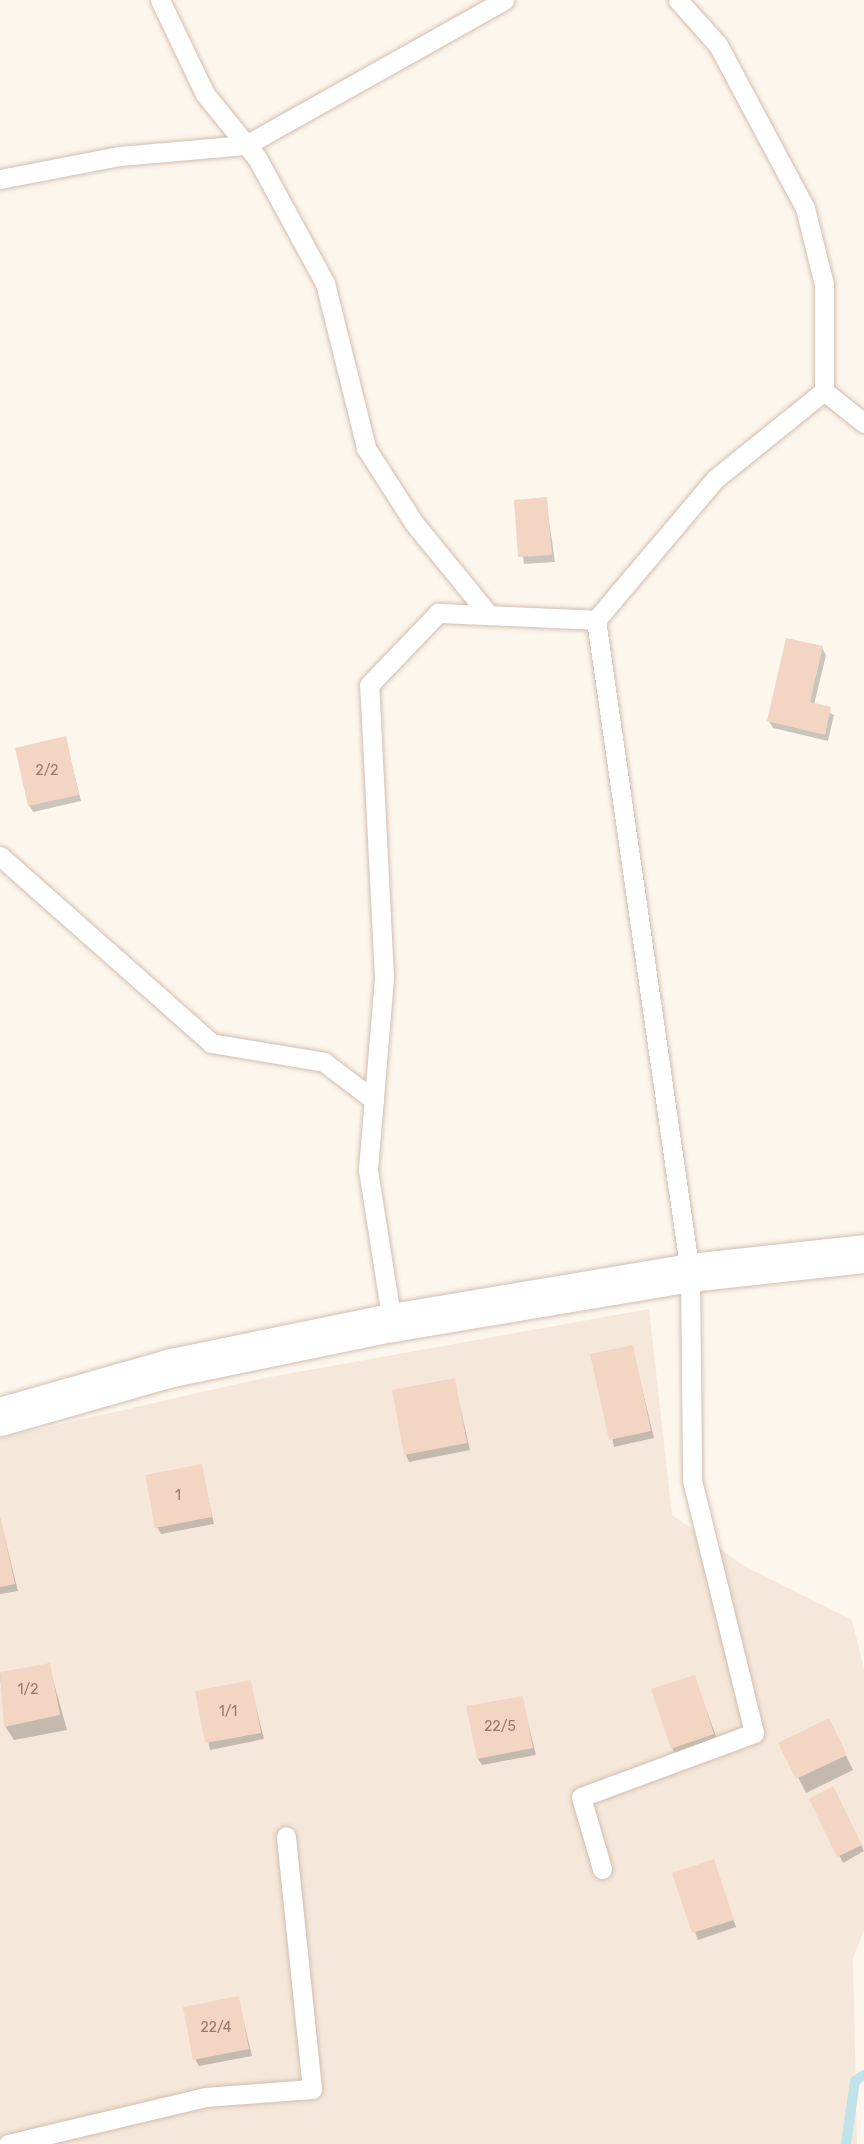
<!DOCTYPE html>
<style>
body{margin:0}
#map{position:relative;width:864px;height:2144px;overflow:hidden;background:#fdf6ec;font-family:Rubik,sans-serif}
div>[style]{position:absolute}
.residential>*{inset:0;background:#f5e8da}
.shadow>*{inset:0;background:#0003}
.stream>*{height:10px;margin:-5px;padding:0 5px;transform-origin:5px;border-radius:5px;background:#bfe3e8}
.building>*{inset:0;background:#f3d5c3}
.roads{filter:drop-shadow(0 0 2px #d1beb0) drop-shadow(0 0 2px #d1beb0)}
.lane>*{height:19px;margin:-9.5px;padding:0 9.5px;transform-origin:9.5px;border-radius:9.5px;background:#fff}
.secondary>*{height:38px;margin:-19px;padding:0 19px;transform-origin:19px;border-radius:19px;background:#fff}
span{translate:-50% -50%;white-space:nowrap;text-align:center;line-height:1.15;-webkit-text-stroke:6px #fffaf3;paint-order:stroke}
.number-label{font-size:14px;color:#987a6a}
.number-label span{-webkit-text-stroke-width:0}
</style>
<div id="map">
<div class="residential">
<i style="clip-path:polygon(649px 1309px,672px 1515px,744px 1566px,852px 1620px,864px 1669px,864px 1930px,853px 1959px,857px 2144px,0 2144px,0 1438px,259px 1379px)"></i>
</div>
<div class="shadow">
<i style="clip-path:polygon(546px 499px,555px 562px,524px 564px,515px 501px)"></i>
<i style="clip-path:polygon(822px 648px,826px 655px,814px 705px,834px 715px,828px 741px,773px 728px,769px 721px)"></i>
<i style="clip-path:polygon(65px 738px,81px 801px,33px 812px,29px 805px)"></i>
<i style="clip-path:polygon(632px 1347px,654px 1438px,614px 1447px,592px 1355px)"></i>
<i style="clip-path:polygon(454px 1380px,470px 1450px,409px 1462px,406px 1455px)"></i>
<i style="clip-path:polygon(201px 1466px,214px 1524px,161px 1534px,157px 1527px)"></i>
<i style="clip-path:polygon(0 1518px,18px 1591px,0 1594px)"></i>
<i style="clip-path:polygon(49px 1665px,67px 1730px,14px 1740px,5px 1726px,0 1674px)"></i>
<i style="clip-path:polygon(694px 1677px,721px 1749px,681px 1763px,672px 1748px)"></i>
<i style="clip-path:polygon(250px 1682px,264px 1739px,210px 1750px,197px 1692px)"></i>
<i style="clip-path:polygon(522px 1698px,536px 1755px,482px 1765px,478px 1759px)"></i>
<i style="clip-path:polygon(836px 1735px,853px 1770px,806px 1793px,781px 1744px)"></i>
<i style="clip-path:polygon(837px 1795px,864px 1851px,843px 1863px,811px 1799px)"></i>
<i style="clip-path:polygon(713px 1861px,736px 1927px,698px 1940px,674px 1874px)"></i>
<i style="clip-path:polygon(238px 1998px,252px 2056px,199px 2066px,195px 2059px)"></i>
</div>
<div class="stream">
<i style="left:846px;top:2144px;width:64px;rotate:-81.9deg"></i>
<i style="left:855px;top:2081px;width:11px;rotate:-34deg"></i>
</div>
<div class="building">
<i style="clip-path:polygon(547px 497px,552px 555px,518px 557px,514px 500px)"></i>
<i style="clip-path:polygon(786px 638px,823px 646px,810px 702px,831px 707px,825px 735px,767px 721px)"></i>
<i style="clip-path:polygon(66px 736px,79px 795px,28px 806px,15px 748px)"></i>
<i style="clip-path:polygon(633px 1345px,651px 1431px,609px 1440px,590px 1354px)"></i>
<i style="clip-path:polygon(455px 1378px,467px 1443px,404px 1455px,392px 1390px)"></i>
<i style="clip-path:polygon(202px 1464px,212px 1517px,155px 1528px,145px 1475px)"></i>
<i style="clip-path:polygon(0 1516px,15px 1584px,0 1587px)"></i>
<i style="clip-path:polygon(50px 1663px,60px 1715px,4px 1727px,0 1672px)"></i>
<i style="clip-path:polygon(695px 1675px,714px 1734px,671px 1749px,651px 1689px)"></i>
<i style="clip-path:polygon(251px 1680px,261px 1733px,205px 1743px,195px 1691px)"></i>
<i style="clip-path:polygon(523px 1696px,533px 1748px,477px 1759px,466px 1706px)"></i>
<i style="clip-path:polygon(829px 1718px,847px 1755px,796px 1779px,778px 1743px)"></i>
<i style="clip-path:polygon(833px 1786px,862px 1845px,837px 1857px,809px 1799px)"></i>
<i style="clip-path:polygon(714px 1859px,734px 1920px,692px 1933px,672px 1873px)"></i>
<i style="clip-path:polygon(239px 1996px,249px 2049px,193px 2060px,183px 2007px)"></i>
</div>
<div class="roads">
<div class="lane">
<i style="left:160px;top:0;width:104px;rotate:64.4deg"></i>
<i style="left:205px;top:94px;width:82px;rotate:50.9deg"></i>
<i style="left:257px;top:158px;width:142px;rotate:61.5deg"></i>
<i style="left:325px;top:283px;width:170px;rotate:76deg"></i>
<i style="left:366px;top:448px;width:89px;rotate:57.4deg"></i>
<i style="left:414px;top:523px;width:119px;rotate:50.8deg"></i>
<i style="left:678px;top:0;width:60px;rotate:48.4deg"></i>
<i style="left:718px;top:45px;width:185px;rotate:61.9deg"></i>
<i style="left:805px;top:208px;width:78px;rotate:76deg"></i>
<i style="left:824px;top:284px;width:107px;rotate:90deg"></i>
<i style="left:0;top:179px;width:122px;rotate:-10.9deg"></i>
<i style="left:120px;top:156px;width:126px;rotate:-5deg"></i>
<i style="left:246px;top:145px;width:296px;rotate:-29.3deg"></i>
<i style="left:596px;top:620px;width:660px;rotate:81.81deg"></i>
<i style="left:690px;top:1273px;width:207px;rotate:89.4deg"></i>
<i style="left:692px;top:1480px;width:260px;rotate:76.2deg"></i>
<i style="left:754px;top:1733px;width:184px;rotate:159.7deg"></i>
<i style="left:581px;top:1797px;width:75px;rotate:73.7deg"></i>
<i style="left:0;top:856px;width:282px;rotate:41.5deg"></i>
<i style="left:211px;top:1043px;width:115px;rotate:9.5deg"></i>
<i style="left:324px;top:1062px;width:63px;rotate:37.2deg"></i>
<i style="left:392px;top:1323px;width:156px;rotate:-98.9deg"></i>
<i style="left:368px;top:1169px;width:193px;rotate:-85.2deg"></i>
<i style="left:384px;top:977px;width:292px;rotate:-92.9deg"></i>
<i style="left:369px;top:685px;width:100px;rotate:-46.2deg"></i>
<i style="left:438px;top:613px;width:158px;rotate:2.5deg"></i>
<i style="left:596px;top:620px;width:185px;rotate:-49.8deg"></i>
<i style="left:715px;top:479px;width:140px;rotate:-38.9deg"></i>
<i style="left:824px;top:391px;width:51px;rotate:38.7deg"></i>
<i style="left:8px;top:2144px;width:203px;rotate:-13.4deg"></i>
<i style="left:205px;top:2097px;width:107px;rotate:-4.3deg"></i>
<i style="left:312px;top:2089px;width:254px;rotate:-95.9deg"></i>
</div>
<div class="secondary">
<i style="left:0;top:1417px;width:179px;rotate:-15.9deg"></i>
<i style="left:172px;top:1368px;width:225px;rotate:-11.6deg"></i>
<i style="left:392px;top:1323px;width:302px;rotate:-9.5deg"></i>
<i style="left:690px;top:1273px;width:175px;rotate:-6.2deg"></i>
</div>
</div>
<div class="number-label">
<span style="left:47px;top:771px">2/2</span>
<span style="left:178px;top:1496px">1</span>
<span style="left:28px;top:1690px">1/2</span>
<span style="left:228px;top:1712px">1/1</span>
<span style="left:500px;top:1727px">22/5</span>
<span style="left:216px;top:2028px">22/4</span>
</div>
</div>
